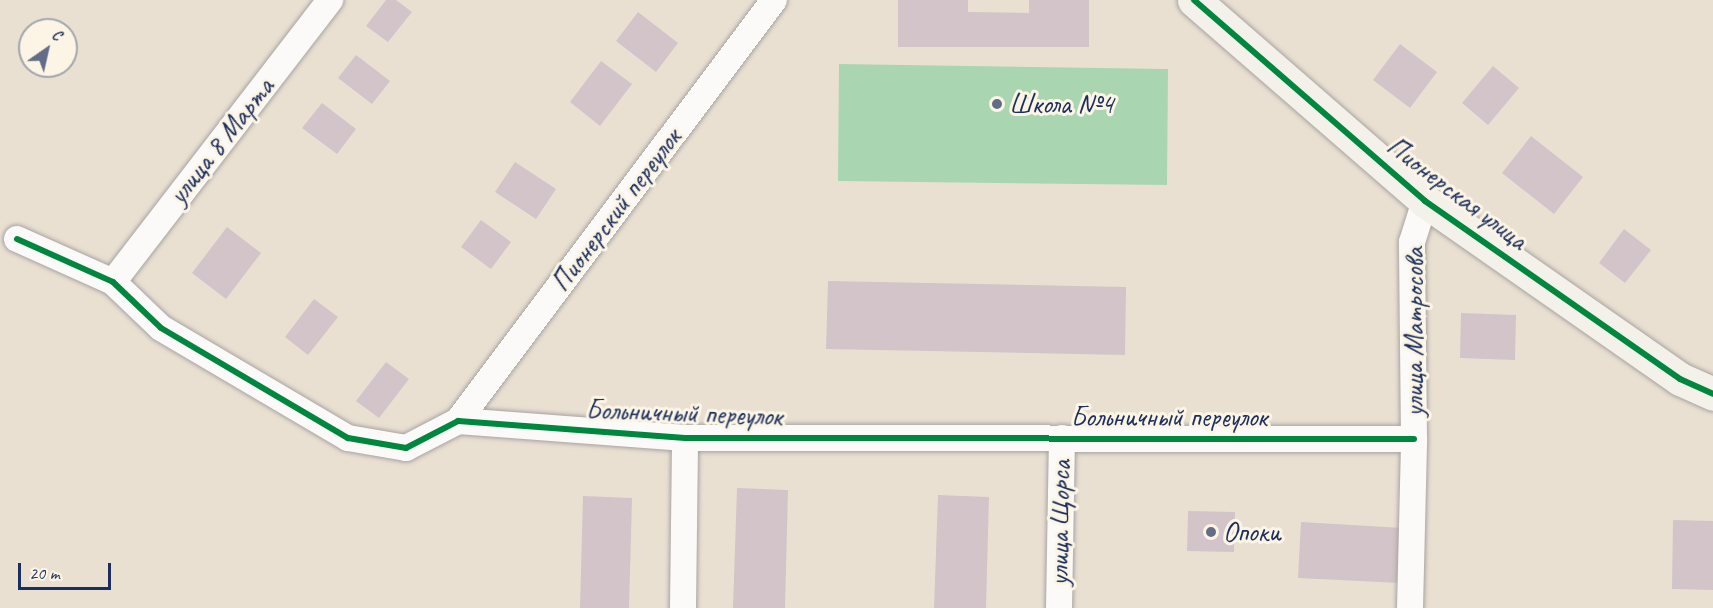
<!DOCTYPE html>
<meta charset="utf-8">
<style>
body{margin:0}
#map{position:relative;width:1713px;height:608px;overflow:hidden;background:#eae0d2;font-family:Caveat,sans-serif}
div>[style]{position:absolute}
.green>*{inset:0;background:#a9d6b1}
.building>*{inset:0;background:#d2c4c9}
.roads{filter:drop-shadow(0 0 2px #a7a4a2) drop-shadow(0 0 2px #a7a4a2)}
.street>*{height:26px;margin:-13px;padding:0 13px;transform-origin:13px;border-radius:13px;background:#fcfaf8}
.secondary>*{height:33px;margin:-16.5px;padding:0 16.5px;transform-origin:16.5px;border-radius:16.5px;background:#f4f0ea}
.cycleway>*{height:6px;margin:-3px;padding:0 3px;transform-origin:3px;border-radius:3px;background:#00873e}
.dots>*{width:16px;height:16px;translate:-50% -50%;box-sizing:border-box;border:3px solid #fcf5e5;border-radius:50%}
span{translate:-50% -50%;white-space:nowrap;text-align:center;line-height:1.15;-webkit-text-stroke:6px #fcf5e5;paint-order:stroke}
.poi-label{font-size:28px;color:#1b2f5e}
.left{translate:0 -50%;text-align:left}
.street-label{font-size:28px;color:#1b2f5e}
.north{position:absolute;left:18px;top:18px;width:60px;height:60px;box-sizing:border-box;background:#fcf5e5;border:2px solid #a2a6af;border-radius:50%;rotate:34deg;font-size:16px;font-weight:700;line-height:24px;text-align:center;color:#1b2f5e}
.north::after{content:'';display:block;margin:auto;width:21px;height:27px;background:#636d87;clip-path:polygon(50% 0,100% 100%,50% 72%,0 100%)}
.scale{position:absolute;left:18px;top:563px;width:93px;height:27px;box-sizing:border-box;border:3px solid #1b2f5e;border-top:0;padding-left:8px;font-size:18px;line-height:21px;white-space:nowrap;color:#1b2f5e;-webkit-text-stroke:4px #fcf5e5;paint-order:stroke}
</style>
<div id="map">
<div class="green">
<i style="clip-path:polygon(839px 64px,1168px 69px,1167px 185px,838px 181px)"></i>
</div>
<div class="building">
<i style="clip-path:polygon(386px 0,396px 0,412px 12px,388px 42px,366px 26px)"></i>
<i style="clip-path:polygon(898px 0,968px 0,968px 12px,1029px 13px,1029px 0,1089px 0,1089px 47px,898px 47px)"></i>
<i style="clip-path:polygon(638px 12px,678px 43px,656px 72px,616px 41px)"></i>
<i style="clip-path:polygon(1400px 44px,1437px 72px,1410px 108px,1373px 80px)"></i>
<i style="clip-path:polygon(356px 55px,390px 81px,372px 104px,338px 78px)"></i>
<i style="clip-path:polygon(601px 61px,632px 84px,600px 126px,570px 102px)"></i>
<i style="clip-path:polygon(1493px 66px,1519px 88px,1488px 125px,1462px 103px)"></i>
<i style="clip-path:polygon(322px 103px,356px 129px,337px 154px,302px 128px)"></i>
<i style="clip-path:polygon(1531px 136px,1583px 177px,1554px 214px,1502px 173px)"></i>
<i style="clip-path:polygon(515px 162px,556px 189px,536px 219px,495px 192px)"></i>
<i style="clip-path:polygon(481px 220px,511px 242px,491px 269px,461px 247px)"></i>
<i style="clip-path:polygon(227px 227px,261px 253px,226px 299px,192px 273px)"></i>
<i style="clip-path:polygon(1624px 229px,1651px 250px,1625px 283px,1599px 263px)"></i>
<i style="clip-path:polygon(828px 281px,1126px 287px,1125px 355px,826px 349px)"></i>
<i style="clip-path:polygon(314px 299px,338px 317px,308px 355px,285px 337px)"></i>
<i style="clip-path:polygon(1461px 313px,1516px 315px,1515px 360px,1460px 358px)"></i>
<i style="clip-path:polygon(386px 362px,409px 379px,379px 418px,356px 401px)"></i>
<i style="clip-path:polygon(737px 488px,788px 490px,785px 608px,733px 608px)"></i>
<i style="clip-path:polygon(938px 495px,989px 497px,986px 608px,934px 608px)"></i>
<i style="clip-path:polygon(583px 496px,632px 498px,629px 608px,580px 608px)"></i>
<i style="clip-path:polygon(1188px 511px,1235px 512px,1234px 552px,1187px 551px)"></i>
<i style="clip-path:polygon(1673px 520px,1713px 521px,1713px 590px,1672px 589px)"></i>
<i style="clip-path:polygon(1301px 522px,1403px 528px,1400px 583px,1298px 578px)"></i>
</div>
<div class="roads">
<div class="street">
<i style="left:17px;top:239px;width:105px;rotate:24.1deg"></i>
<i style="left:113px;top:282px;width:66px;rotate:43.8deg"></i>
<i style="left:161px;top:328px;width:217px;rotate:30.5deg"></i>
<i style="left:348px;top:438px;width:59px;rotate:9.8deg"></i>
<i style="left:406px;top:448px;width:59px;rotate:-27.4deg"></i>
<i style="left:458px;top:421px;width:228px;rotate:4.3deg"></i>
<i style="left:685px;top:438px;width:729px;rotate:0.08deg"></i>
<i style="left:113px;top:282px;width:356px;rotate:-52.4deg"></i>
<i style="left:458px;top:421px;width:526px;rotate:-53.11deg"></i>
<i style="left:683px;top:608px;width:170px;rotate:-89.3deg"></i>
<i style="left:1059px;top:608px;width:170px;rotate:-89deg"></i>
<i style="left:1410px;top:608px;width:169px;rotate:-88.6deg"></i>
<i style="left:1414px;top:439px;width:197px;rotate:-90.6deg"></i>
<i style="left:1412px;top:242px;width:43px;rotate:-72.4deg"></i>
</div>
<div class="secondary">
<i style="left:1194px;top:0;width:306px;rotate:41deg"></i>
<i style="left:1425px;top:201px;width:311px;rotate:34.9deg"></i>
<i style="left:1680px;top:379px;width:36px;rotate:24deg"></i>
</div>
</div>
<div class="cycleway">
<i style="left:1194px;top:0;width:306px;rotate:41deg"></i>
<i style="left:1425px;top:201px;width:311px;rotate:34.9deg"></i>
<i style="left:1680px;top:379px;width:36px;rotate:24deg"></i>
<i style="left:17px;top:239px;width:105px;rotate:24.1deg"></i>
<i style="left:113px;top:282px;width:66px;rotate:43.8deg"></i>
<i style="left:161px;top:328px;width:217px;rotate:30.5deg"></i>
<i style="left:348px;top:438px;width:59px;rotate:9.8deg"></i>
<i style="left:406px;top:448px;width:59px;rotate:-27.4deg"></i>
<i style="left:458px;top:421px;width:228px;rotate:4.3deg"></i>
<i style="left:685px;top:438px;width:729px;rotate:0.08deg"></i>
</div>
<div class="dots">
<i style="left:997px;top:104px;background:#636d87"></i>
<i style="left:1211px;top:532px;background:#636d87"></i>
</div>
<div class="poi-label">
<span class="left" style="left:1009px;top:104px">Школа №4</span>
<span class="left" style="left:1223px;top:532px">Опоки</span>
</div>
<div class="street-label">
<span style="left:221px;top:141px;rotate:-52deg">улица 8 Марта</span>
<span style="left:1457px;top:193px;rotate:37deg">Пионерская улица</span>
<span style="left:616px;top:210px;rotate:-53deg">Пионерский переулок</span>
<span style="left:1414px;top:332px;rotate:-90deg">улица Матросова</span>
<span style="left:684px;top:413px;rotate:2deg">Больничный переулок</span>
<span style="left:1169px;top:417px">Больничный переулок</span>
<span style="left:1060px;top:523px;rotate:-89deg">улица Щорса</span>
</div>
<div class="north">С</div>
<div class="scale">20 m</div>
</div>
